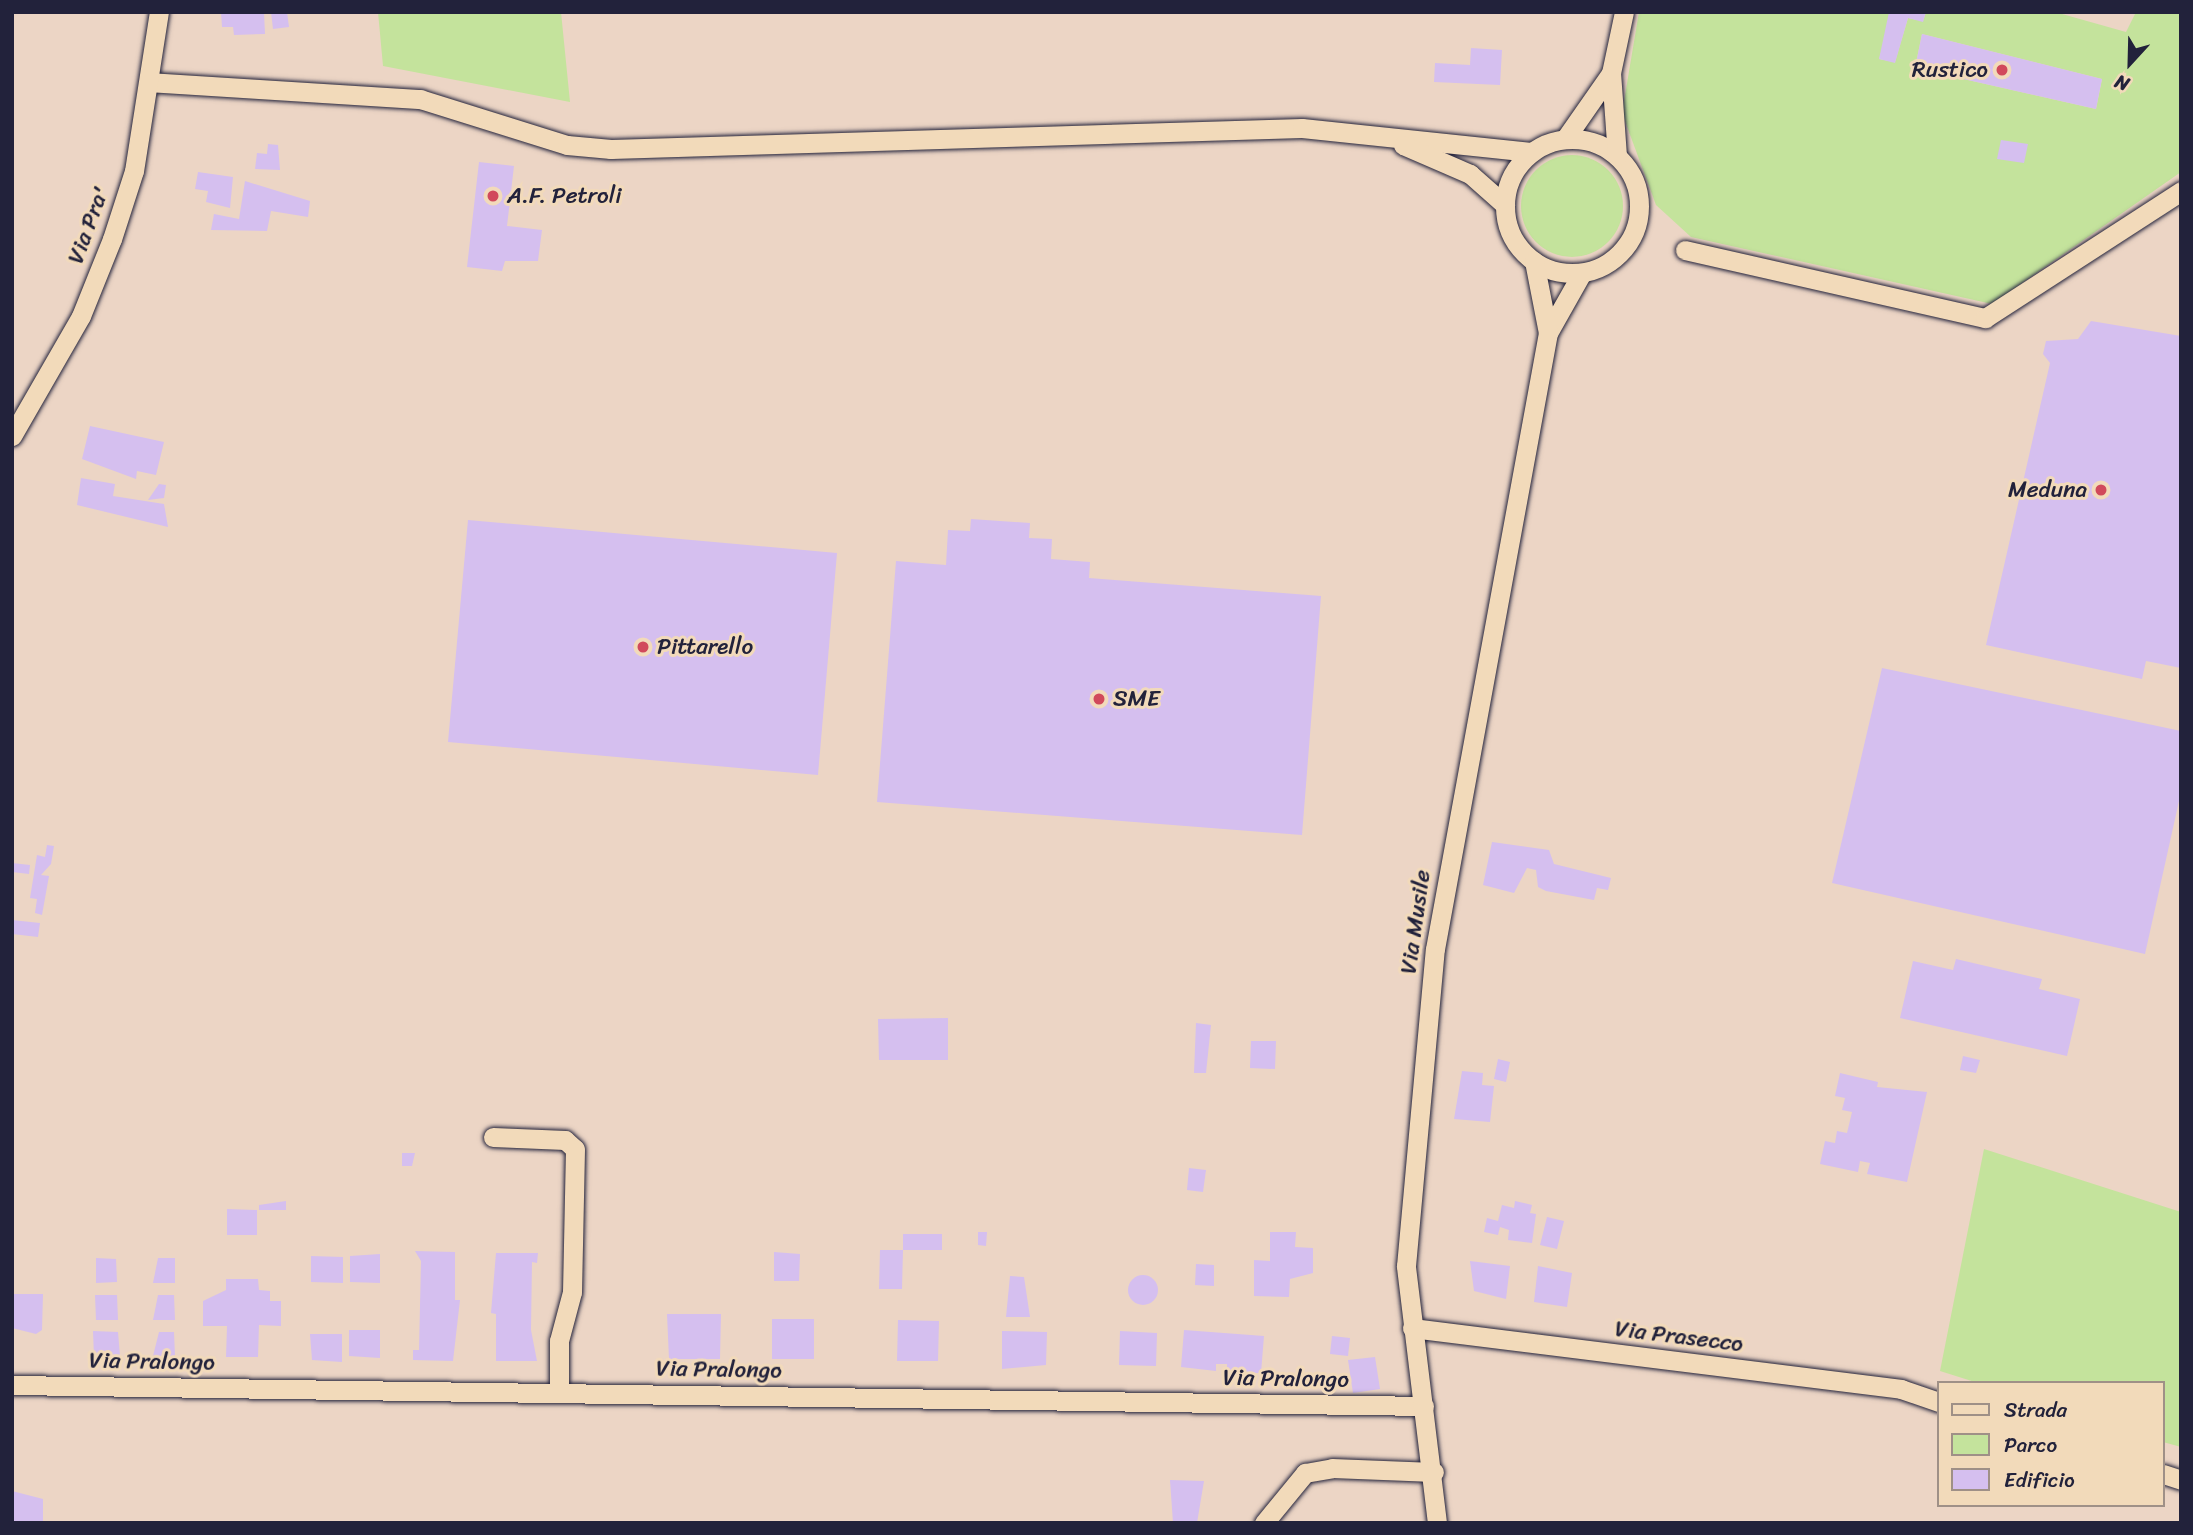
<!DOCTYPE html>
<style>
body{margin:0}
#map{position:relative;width:2193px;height:1535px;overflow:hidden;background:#ecd5c5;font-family:Sriracha,sans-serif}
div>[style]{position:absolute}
.green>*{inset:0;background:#c4e39c}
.round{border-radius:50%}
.building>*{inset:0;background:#d5bfef}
.roads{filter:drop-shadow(0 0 2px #22223b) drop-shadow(0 0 2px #22223b)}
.minor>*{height:19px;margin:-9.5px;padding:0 9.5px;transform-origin:9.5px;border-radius:9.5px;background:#f2daba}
.minor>.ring{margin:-9.5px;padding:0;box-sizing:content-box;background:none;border:19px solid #f2daba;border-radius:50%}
.dots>*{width:19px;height:19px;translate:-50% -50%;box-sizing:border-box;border:4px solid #f2daba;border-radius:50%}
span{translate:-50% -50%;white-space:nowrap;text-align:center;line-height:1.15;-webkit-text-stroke:6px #f2daba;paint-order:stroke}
.poi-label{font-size:23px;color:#22223b}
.right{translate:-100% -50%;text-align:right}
.left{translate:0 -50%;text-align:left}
.street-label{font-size:23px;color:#22223b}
.frame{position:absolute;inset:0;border:14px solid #22223b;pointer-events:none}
.legend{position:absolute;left:1937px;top:1381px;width:228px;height:126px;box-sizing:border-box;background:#f2daba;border:2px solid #9f9087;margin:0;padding:9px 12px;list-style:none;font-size:21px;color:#22223b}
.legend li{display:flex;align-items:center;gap:14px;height:35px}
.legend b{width:35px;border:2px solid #9f9087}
.north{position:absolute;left:2095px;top:28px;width:70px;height:70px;-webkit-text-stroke:5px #f2daba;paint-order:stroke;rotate:202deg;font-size:19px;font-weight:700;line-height:28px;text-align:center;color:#22223b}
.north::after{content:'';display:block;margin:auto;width:24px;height:32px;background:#22223b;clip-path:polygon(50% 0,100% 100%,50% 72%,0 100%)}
</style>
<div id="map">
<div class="green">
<i style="clip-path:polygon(378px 12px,561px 12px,570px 102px,383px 66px)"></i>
<i style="clip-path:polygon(evenodd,1639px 12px,1894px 12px,1879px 59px,1895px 62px,1908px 18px,1923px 21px,1926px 12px,2055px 12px,2126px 32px,2136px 12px,2181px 12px,2181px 172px,1992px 304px,1691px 237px,1656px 205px,1622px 113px,1639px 12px,1922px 34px,2102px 79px,2096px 109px,1915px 68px,1922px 34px)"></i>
<i class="round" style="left:1521px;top:155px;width:102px;height:102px"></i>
<i style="clip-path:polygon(1984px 1149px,2181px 1212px,2181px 1447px,2163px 1442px,2163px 1383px,1978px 1383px,1940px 1371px)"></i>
</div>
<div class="building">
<i style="clip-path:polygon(221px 12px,264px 12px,265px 34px,234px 35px,233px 27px,222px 27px)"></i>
<i style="clip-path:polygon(271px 12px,287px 12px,289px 27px,273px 29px)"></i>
<i style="clip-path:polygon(1889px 12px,1926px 12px,1923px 22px,1908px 18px,1895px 63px,1879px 59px)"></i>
<i style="clip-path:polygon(1922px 34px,2102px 79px,2096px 109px,1915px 68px)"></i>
<i style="clip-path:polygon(1471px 48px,1502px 50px,1500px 85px,1434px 82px,1435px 63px,1470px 65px)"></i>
<i style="clip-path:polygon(2001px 140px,2028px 144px,2024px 163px,1997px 159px)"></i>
<i style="clip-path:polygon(268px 144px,278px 145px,280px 170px,255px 169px,257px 153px,267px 154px)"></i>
<i style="clip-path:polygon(479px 162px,514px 166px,507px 226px,542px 230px,538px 261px,505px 261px,502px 271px,467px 267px)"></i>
<i style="clip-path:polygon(198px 172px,233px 177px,230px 208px,206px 202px,208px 191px,195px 189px)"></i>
<i style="clip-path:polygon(245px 181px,310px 201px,308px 217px,271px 211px,267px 231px,211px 230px,214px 214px,239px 219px)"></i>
<i style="clip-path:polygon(2091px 321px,2181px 336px,2181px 668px,2146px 661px,2142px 679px,1986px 645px,2050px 363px,2043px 354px,2046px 341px,2078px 339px)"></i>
<i style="clip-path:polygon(90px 426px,164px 442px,156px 475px,137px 471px,136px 479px,82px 459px)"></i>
<i style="clip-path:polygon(81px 478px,115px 484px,113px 496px,164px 504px,168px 527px,77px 505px)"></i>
<i style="clip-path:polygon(159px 484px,166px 485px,164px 498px,148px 500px)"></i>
<i style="clip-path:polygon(971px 519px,1030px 523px,1029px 538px,1052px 539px,1051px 559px,1090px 562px,1089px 578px,1321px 596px,1302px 835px,877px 802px,896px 561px,946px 565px,948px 530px,970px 531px)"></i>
<i style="clip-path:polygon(468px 520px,837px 553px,818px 775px,448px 742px)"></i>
<i style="clip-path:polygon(1882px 668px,2181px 731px,2181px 792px,2145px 954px,1832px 883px)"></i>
<i style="clip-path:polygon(1492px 842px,1549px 850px,1554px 864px,1611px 878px,1608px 890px,1597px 888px,1594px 900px,1546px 891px,1538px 887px,1536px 870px,1527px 868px,1514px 893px,1483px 885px)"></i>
<i style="clip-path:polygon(47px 845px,54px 846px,51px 864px,41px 875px,49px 876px,42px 915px,35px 913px,37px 899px,30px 898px,37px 855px,45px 857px)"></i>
<i style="clip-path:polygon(12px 863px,30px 865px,29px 874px,12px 872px)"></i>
<i style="clip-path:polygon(12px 920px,40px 923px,38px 937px,12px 934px)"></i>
<i style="clip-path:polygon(1956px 959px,2042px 979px,2039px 989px,2080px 999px,2067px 1056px,1900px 1018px,1913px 961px,1953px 970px)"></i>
<i style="clip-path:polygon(948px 1018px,948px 1060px,879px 1060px,878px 1019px)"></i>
<i style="clip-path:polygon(1196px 1023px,1211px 1025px,1206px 1073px,1194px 1073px)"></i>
<i style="clip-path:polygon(1251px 1041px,1276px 1041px,1275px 1069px,1250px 1068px)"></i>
<i style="clip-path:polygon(1963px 1056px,1980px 1060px,1976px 1073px,1960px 1070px)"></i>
<i style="clip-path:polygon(1498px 1059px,1510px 1062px,1506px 1082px,1494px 1079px)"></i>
<i style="clip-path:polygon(1462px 1071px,1483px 1073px,1482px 1085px,1494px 1086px,1490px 1122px,1454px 1119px)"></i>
<i style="clip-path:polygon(1840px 1073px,1878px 1082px,1877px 1087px,1927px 1092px,1907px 1182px,1867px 1174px,1870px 1163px,1860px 1161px,1858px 1172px,1820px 1164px,1825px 1141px,1835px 1143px,1837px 1131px,1847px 1133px,1852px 1112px,1842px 1110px,1845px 1098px,1835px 1096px)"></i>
<i style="clip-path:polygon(402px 1153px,415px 1153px,412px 1166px,402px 1166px)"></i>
<i style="clip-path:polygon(1189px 1168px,1206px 1170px,1203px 1192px,1187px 1190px)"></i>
<i style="clip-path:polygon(286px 1201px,286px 1210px,259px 1210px,259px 1205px)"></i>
<i style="clip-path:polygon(1515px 1201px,1532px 1205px,1530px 1213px,1536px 1214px,1532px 1243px,1508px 1240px,1509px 1230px,1500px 1227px,1498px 1235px,1484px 1232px,1487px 1218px,1498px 1221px,1502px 1205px,1514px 1208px)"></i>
<i style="clip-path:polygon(227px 1209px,257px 1210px,257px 1235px,227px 1235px)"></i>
<i style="clip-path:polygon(1547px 1217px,1564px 1221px,1557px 1249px,1540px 1245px)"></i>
<i style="clip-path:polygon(978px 1232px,987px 1232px,986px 1246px,978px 1245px)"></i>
<i style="clip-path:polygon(1270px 1232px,1296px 1232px,1295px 1247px,1313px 1248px,1313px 1273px,1290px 1279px,1289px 1297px,1254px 1296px,1254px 1260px,1270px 1261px)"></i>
<i style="clip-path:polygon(903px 1234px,942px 1234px,942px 1250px,903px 1250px)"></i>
<i style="clip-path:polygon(880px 1250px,903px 1250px,902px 1289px,879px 1289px)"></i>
<i style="clip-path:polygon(415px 1251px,455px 1252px,455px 1300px,460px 1300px,453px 1361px,413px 1360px,413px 1350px,419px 1350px,421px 1261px)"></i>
<i style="clip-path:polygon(774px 1252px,800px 1254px,799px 1281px,774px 1281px)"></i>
<i style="clip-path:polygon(496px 1253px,538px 1253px,537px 1263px,532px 1262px,531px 1330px,537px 1361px,496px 1361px,496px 1314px,491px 1313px)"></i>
<i style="clip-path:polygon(380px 1254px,380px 1283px,350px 1282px,350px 1256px)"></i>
<i style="clip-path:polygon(311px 1256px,343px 1257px,343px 1283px,311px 1282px)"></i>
<i style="clip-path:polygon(96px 1258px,116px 1259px,117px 1282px,96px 1283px)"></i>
<i style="clip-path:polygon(158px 1258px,175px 1258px,175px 1283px,153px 1283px)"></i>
<i style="clip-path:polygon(1470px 1261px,1510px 1266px,1506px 1299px,1474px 1291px)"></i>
<i style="clip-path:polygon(1196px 1264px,1214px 1265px,1214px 1286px,1195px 1285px)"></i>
<i style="clip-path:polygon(1538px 1266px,1572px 1273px,1567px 1307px,1534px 1302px)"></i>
<i class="round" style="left:1128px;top:1275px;width:30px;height:30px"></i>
<i style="clip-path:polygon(1010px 1276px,1024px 1277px,1030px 1317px,1006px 1317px)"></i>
<i style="clip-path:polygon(226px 1279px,258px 1279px,259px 1290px,270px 1291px,270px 1301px,281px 1301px,281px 1326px,259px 1325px,258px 1357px,226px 1357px,227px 1326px,203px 1326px,203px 1301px,226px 1290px)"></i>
<i style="clip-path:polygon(12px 1294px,43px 1294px,42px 1330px,36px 1334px,12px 1328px)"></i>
<i style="clip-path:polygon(95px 1295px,117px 1295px,118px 1320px,96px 1320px)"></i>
<i style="clip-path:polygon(158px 1295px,174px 1295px,175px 1320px,153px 1320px)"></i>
<i style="clip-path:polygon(667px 1314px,721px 1314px,720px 1359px,669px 1359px)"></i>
<i style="clip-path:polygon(772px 1319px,814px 1319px,814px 1359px,772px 1359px)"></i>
<i style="clip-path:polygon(898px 1320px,939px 1321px,938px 1361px,897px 1361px)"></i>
<i style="clip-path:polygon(349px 1330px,380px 1330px,380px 1358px,349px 1356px)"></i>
<i style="clip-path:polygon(1184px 1330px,1264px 1336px,1261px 1373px,1227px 1373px,1227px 1364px,1216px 1364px,1216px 1371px,1181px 1367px)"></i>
<i style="clip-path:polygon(93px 1331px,118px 1332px,120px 1356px,94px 1357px)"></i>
<i style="clip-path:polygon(1002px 1331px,1047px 1332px,1046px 1365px,1002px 1369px)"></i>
<i style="clip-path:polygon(1120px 1331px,1157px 1333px,1156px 1366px,1119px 1365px)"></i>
<i style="clip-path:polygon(159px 1332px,174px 1332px,175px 1356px,153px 1356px)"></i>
<i style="clip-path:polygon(310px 1334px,342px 1334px,342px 1362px,312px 1360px)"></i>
<i style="clip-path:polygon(1332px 1336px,1350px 1338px,1348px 1356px,1330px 1354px)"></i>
<i style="clip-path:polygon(1375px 1357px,1380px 1389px,1353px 1393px,1348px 1360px)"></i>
<i style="clip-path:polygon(1170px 1480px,1204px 1481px,1197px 1523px,1173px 1523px)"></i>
<i style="clip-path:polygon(12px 1491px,43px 1499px,43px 1523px,12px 1523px)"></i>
</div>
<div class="roads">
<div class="minor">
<i style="left:149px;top:82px;width:272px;rotate:3.6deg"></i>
<i style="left:420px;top:99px;width:154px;rotate:17.4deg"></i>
<i style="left:567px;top:145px;width:44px;rotate:5.2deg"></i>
<i style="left:611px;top:149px;width:691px;rotate:-1.74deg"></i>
<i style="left:1302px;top:128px;width:230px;rotate:6deg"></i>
<i class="ring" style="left:1505px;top:139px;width:115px;height:115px"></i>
<i style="left:1565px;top:139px;width:80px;rotate:-55.1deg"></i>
<i style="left:1403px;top:145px;width:73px;rotate:23.4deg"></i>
<i style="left:1470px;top:174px;width:47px;rotate:41.5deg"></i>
<i style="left:1617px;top:156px;width:83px;rotate:-94.1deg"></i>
<i style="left:1611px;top:73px;width:62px;rotate:-78deg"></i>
<i style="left:1685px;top:250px;width:308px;rotate:12.8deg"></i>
<i style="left:1985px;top:318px;width:234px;rotate:-32.9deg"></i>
<i style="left:1548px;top:333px;width:69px;rotate:-60.5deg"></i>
<i style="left:12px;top:436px;width:138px;rotate:-60.1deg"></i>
<i style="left:81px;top:316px;width:83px;rotate:-68.1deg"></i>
<i style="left:112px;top:239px;width:71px;rotate:-72.1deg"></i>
<i style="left:134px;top:171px;width:161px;rotate:-81.1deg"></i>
<i style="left:493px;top:1137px;width:72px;rotate:2.4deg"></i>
<i style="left:565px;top:1140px;width:13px;rotate:42deg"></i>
<i style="left:575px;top:1149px;width:143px;rotate:91.2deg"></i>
<i style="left:572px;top:1292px;width:51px;rotate:104.9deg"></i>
<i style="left:559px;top:1341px;width:51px;rotate:90deg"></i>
<i style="left:1412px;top:1328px;width:493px;rotate:7.1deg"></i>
<i style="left:1901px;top:1389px;width:40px;rotate:18.9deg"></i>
<i style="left:12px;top:1385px;width:1412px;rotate:0.85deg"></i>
<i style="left:2163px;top:1474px;width:19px;rotate:18deg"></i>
<i style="left:1264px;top:1523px;width:65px;rotate:-50.6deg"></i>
<i style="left:1305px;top:1473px;width:27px;rotate:-10deg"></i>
<i style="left:1332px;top:1468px;width:102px;rotate:2.2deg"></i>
<i style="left:1437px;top:1523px;width:259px;rotate:-96.9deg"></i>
<i style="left:1406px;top:1266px;width:318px;rotate:-84.8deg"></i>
<i style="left:1435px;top:949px;width:626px;rotate:-79.61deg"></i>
<i style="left:1548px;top:333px;width:73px;rotate:-101deg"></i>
</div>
</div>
<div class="dots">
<i style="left:2002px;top:70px;background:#d1495b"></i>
<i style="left:493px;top:196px;background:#d1495b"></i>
<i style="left:2101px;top:490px;background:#d1495b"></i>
<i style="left:643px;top:647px;background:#d1495b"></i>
<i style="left:1099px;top:699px;background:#d1495b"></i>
</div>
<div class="poi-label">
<span class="right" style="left:1988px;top:70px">Rustico</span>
<span class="left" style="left:507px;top:196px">A.F. Petroli</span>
<span class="right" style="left:2087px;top:490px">Meduna</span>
<span class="left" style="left:657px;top:647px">Pittarello</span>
<span class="left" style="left:1113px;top:699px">SME</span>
</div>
<div class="street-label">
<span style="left:89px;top:225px;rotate:-70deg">Via Pra'</span>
<span style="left:1416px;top:922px;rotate:-82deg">Via Musile</span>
<span style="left:1679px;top:1337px;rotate:7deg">Via Prasecco</span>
<span style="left:152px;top:1362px;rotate:1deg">Via Pralongo</span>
<span style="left:719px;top:1370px;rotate:1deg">Via Pralongo</span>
<span style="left:1286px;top:1379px;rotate:1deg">Via Pralongo</span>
</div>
<div class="frame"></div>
<ul class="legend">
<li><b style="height:9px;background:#f2daba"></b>Strada</li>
<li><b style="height:19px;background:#c4e39c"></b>Parco</li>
<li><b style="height:19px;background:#d5bfef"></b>Edificio</li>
</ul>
<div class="north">N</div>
</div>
